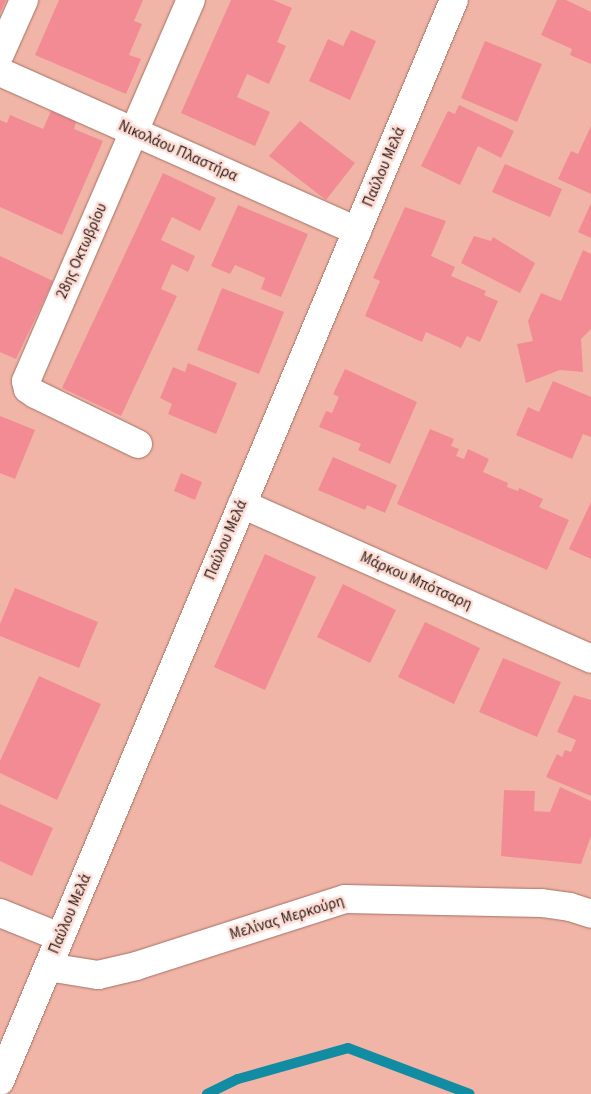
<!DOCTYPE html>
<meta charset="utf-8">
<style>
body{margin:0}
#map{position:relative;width:591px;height:1094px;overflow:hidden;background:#f0b5a7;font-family:"Source Sans 3",sans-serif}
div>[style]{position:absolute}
.stream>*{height:10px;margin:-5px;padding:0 5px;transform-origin:5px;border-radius:5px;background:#118ca2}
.building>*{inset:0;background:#f38b95}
.roads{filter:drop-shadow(0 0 1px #a77163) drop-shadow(0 0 1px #a77163)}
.minor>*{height:28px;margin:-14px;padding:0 14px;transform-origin:14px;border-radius:14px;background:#fff}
span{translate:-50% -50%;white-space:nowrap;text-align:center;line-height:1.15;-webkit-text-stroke:5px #fdded6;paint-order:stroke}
.street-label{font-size:15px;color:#2b1611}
</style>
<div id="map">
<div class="stream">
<i style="left:207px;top:1094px;width:34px;rotate:-26deg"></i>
<i style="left:238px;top:1079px;width:114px;rotate:-15.7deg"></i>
<i style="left:348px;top:1048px;width:130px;rotate:20.7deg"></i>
</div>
<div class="building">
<i style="clip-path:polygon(0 0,6px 0,0 13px)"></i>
<i style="clip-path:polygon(59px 0,143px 0,134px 21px,142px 24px,129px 55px,141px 59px,126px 94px,35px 55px)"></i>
<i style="clip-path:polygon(231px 0,273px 0,292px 8px,277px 42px,286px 46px,269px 84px,247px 74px,237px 97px,270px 112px,255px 146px,181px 113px)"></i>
<i style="clip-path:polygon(557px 0,566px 0,591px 12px,591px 64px,570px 55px,572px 49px,541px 35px)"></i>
<i style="clip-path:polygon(351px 30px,376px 41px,350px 100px,309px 81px,328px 39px,343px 46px)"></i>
<i style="clip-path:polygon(485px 41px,542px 64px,517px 122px,461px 98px)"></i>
<i style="clip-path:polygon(459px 105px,514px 131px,501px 158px,478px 146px,460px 185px,421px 166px,448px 111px,455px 114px)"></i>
<i style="clip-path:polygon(51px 111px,76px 122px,74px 129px,103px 141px,62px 235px,0 207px,0 120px,7px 123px,10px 115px,43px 129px)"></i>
<i style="clip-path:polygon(300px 121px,355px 163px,326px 200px,269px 156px)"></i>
<i style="clip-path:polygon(591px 126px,591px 194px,558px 179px,571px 151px,578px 154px)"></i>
<i style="clip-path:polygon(505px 164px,562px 189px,550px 217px,492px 192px)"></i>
<i style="clip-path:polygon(163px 173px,216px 198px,200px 231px,172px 217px,161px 240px,195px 256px,188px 272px,172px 264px,161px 289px,177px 296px,121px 416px,62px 388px)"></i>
<i style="clip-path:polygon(591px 203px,591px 238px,578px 232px)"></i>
<i style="clip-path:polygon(238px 205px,308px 234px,281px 297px,261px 289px,265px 278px,235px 265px,230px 274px,211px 266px)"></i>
<i style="clip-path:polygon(405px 207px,446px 221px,431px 256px,455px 267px,451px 276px,486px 291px,484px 295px,498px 301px,480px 342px,467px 336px,461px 348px,426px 332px,422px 342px,365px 316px,380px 281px,373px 278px)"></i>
<i style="clip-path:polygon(474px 236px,491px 241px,493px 237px,535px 263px,520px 293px,461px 263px)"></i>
<i style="clip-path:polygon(583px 250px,591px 254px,591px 329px,581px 339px,583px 372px,560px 370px,526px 383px,517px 344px,533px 341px,528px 321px,541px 293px,561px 301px)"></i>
<i style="clip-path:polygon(0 256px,53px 281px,16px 359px,0 352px)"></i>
<i style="clip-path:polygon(222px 288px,284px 312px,259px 374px,197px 350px)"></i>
<i style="clip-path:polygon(188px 363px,237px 383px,216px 434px,168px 414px,172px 404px,160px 398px,173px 367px,185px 372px)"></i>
<i style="clip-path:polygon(345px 369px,417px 402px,390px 464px,358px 450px,361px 444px,319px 427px,326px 411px,332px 413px,339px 397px,333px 394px)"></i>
<i style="clip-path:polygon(553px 381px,591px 397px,591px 437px,583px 434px,572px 459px,516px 435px,528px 407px,539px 412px)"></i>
<i style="clip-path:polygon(0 416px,35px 430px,15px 479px,0 473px)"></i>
<i style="clip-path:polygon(430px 429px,454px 439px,451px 446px,459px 449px,456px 456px,464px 459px,468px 449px,489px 459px,483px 472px,508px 483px,507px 487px,518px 491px,519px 488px,543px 499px,539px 507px,569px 520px,547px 570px,397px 504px)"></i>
<i style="clip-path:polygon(333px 457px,397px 485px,385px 513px,367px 505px,365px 510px,318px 490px)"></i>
<i style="clip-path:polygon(181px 473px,202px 482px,195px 500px,174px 491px)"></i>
<i style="clip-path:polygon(591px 502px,591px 559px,569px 549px)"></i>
<i style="clip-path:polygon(265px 554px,316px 577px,265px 690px,214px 667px)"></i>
<i style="clip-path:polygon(343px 584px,396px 610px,370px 663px,317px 637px)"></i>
<i style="clip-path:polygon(15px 588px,98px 622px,79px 668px,0 636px,0 624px)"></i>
<i style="clip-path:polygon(425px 622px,480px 648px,454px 704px,398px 677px)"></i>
<i style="clip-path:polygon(503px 658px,561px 682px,537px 737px,479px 712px)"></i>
<i style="clip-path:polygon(39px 676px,101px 704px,57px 800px,0 773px,0 761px)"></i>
<i style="clip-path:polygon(574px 695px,591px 700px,591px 796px,546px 777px,557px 754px,562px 757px,565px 750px,571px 752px,576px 740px,557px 732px)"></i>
<i style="clip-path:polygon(560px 787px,591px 801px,591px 836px,581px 864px,501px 856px,504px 790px,535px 791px,534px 811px,550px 812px)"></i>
<i style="clip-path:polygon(0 804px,53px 828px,32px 876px,0 861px)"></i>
</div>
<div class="roads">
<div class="minor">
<i style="left:0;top:54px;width:59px;rotate:-66deg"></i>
<i style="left:0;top:72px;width:391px;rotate:24deg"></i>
<i style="left:138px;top:444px;width:114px;rotate:-154.1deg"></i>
<i style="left:35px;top:394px;width:9px;rotate:-144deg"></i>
<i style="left:28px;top:389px;width:8px;rotate:-104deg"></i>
<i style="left:26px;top:381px;width:415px;rotate:-66.6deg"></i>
<i style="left:242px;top:504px;width:382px;rotate:23.9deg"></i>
<i style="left:0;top:913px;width:65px;rotate:21.8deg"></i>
<i style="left:48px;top:967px;width:51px;rotate:9.1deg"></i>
<i style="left:98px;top:975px;width:39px;rotate:-13deg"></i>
<i style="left:136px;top:966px;width:219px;rotate:-17.8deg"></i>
<i style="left:345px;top:899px;width:197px;rotate:1.2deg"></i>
<i style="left:542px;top:903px;width:28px;rotate:8deg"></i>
<i style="left:570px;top:907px;width:22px;rotate:18deg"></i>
<i style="left:0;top:1081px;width:1172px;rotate:-67.22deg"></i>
</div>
</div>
<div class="street-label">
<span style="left:178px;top:151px;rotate:24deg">Νικολάου Πλαστήρα</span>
<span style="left:384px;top:167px;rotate:-67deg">Παύλου Μελά</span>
<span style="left:82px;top:251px;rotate:-66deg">28ης Οκτωβρίου</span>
<span style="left:226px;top:540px;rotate:-67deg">Παύλου Μελά</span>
<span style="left:416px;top:581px;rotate:24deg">Μάρκου Μπότσαρη</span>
<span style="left:70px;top:914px;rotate:-67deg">Παύλου Μελά</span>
<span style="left:287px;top:918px;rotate:-17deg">Μελίνας Μερκούρη</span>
</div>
</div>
